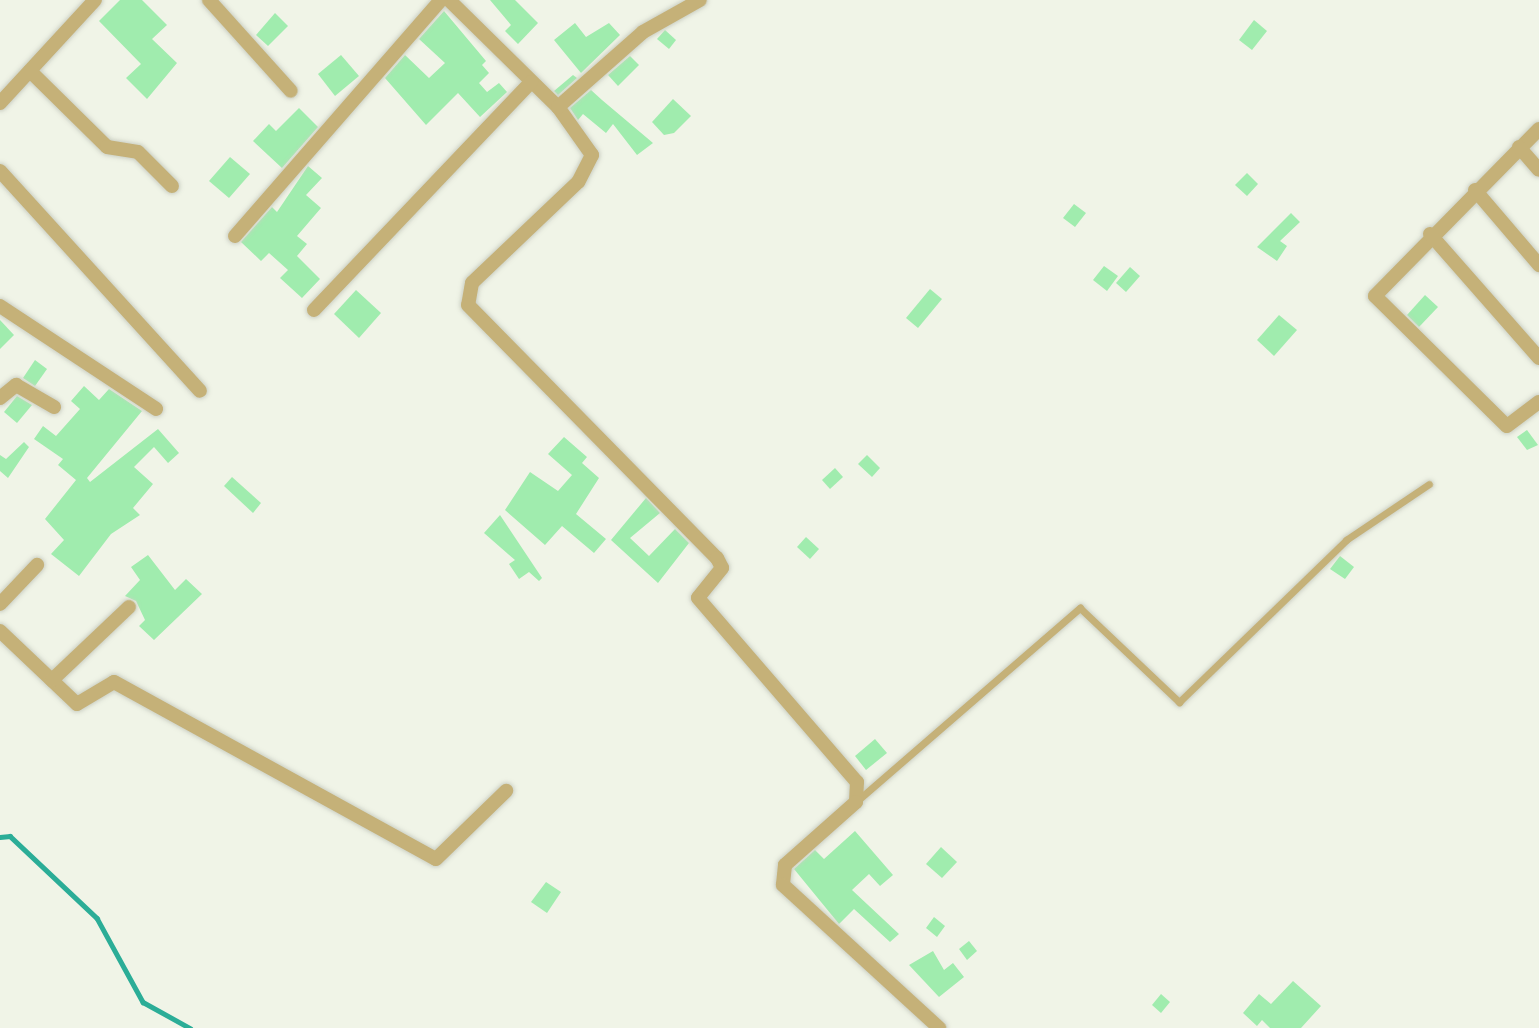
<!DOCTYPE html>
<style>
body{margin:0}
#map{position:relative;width:1539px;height:1028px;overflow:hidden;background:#f0f4e7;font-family:Cabin,sans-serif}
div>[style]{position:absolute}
.stream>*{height:4.5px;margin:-2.25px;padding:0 2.25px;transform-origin:2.25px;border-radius:2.25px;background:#2bad97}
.building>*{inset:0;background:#a0ecae}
.roads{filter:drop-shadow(0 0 2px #ccd0c4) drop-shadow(0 0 2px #ccd0c4)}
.lane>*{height:7px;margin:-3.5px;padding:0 3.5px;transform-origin:3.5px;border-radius:3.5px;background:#c5b178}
.street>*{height:14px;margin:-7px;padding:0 7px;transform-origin:7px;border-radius:7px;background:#c5b178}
span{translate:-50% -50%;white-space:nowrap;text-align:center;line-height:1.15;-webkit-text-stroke:4.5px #f0f4e7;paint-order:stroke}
</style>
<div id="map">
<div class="stream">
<i style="left:0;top:837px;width:10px;rotate:-6deg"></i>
<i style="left:10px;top:836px;width:120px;rotate:43.3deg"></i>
<i style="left:97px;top:918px;width:96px;rotate:61.3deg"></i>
<i style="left:143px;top:1002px;width:54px;rotate:29deg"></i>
</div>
<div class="building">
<i style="clip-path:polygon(120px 0,142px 0,167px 25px,152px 39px,177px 63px,147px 99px,126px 78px,141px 64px,99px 21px)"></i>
<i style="clip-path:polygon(490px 0,515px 0,538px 23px,518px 44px,505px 31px,511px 25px)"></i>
<i style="clip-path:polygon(444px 11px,486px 61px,482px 65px,489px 73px,479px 83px,487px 92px,499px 83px,507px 92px,480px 117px,458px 93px,426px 125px,385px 78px,405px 55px,429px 78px,445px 63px,419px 39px)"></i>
<i style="clip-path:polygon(275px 13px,288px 26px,268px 46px,256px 35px)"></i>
<i style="clip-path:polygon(1254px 20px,1267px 31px,1252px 50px,1239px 40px)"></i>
<i style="clip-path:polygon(575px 23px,586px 37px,609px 23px,620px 35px,581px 73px,554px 40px)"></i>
<i style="clip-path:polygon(665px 30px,676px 40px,669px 49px,657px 39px)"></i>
<i style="clip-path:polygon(341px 55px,359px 76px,335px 96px,318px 74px)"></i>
<i style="clip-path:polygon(630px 56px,639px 65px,618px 86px,608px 75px)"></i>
<i style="clip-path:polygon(573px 75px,577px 78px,558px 95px,554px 91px)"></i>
<i style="clip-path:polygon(591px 90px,602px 100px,653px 143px,637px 155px,613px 124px,606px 133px,583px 114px,578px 120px,570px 108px)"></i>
<i style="clip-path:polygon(673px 99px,691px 116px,674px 133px,664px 135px,652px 122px)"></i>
<i style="clip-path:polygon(299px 108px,318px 127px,282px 168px,253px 141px,269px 124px,276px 131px)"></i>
<i style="clip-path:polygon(230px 157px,250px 174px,229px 198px,209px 181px)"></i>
<i style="clip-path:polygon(308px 166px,322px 178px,306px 195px,321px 208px,297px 236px,307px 244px,297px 256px,320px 279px,302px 298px,280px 278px,288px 270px,269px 253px,261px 261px,241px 242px,272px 207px,277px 212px)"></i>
<i style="clip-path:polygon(1247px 173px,1258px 184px,1247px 196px,1235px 185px)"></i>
<i style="clip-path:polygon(1074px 204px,1086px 213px,1075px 227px,1063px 218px)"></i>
<i style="clip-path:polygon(1291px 213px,1300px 222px,1280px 241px,1287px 246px,1277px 261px,1257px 247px)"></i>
<i style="clip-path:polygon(1104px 266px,1118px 276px,1107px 291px,1093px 280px)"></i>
<i style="clip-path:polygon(1130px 267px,1140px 276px,1126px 292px,1116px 283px)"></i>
<i style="clip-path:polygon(930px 289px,942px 299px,918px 328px,906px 318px)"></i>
<i style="clip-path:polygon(356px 290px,381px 313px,359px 338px,334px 314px)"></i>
<i style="clip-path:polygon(1425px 295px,1438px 307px,1419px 327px,1407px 315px)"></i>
<i style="clip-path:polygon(1279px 315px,1297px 330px,1274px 356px,1257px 340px)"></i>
<i style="clip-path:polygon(0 320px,14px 335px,0 349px)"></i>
<i style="clip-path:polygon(35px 360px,47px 369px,35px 386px,23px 378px)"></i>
<i style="clip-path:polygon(84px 386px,99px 400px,109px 389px,142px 411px,87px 478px,90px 482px,158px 429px,179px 453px,168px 463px,154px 447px,134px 467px,153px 484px,133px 508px,140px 515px,111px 534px,79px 576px,51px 554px,64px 540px,45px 519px,76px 480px,58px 465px,63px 459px,34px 439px,43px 426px,56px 436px,80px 409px,71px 401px)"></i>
<i style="clip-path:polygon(17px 396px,32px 405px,17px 423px,4px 412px)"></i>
<i style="clip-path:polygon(1527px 430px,1538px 445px,1527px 450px,1517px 437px)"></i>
<i style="clip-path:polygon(564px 437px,587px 457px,582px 463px,599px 478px,576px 514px,606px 539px,594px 553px,562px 526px,545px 545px,505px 510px,530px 472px,558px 491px,572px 475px,548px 454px)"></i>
<i style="clip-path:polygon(24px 442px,29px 447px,8px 478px,0 471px,0 455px,6px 459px)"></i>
<i style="clip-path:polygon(867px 455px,880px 468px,872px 477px,858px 464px)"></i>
<i style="clip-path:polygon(835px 468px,843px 477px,830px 489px,822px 480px)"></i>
<i style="clip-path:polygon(232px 477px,261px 503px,253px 513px,224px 486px)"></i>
<i style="clip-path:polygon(646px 498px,660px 513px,630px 538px,649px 556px,675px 529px,689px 543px,658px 583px,611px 540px)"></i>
<i style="clip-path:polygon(500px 515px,542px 578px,539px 581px,529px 572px,519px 579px,509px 564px,515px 560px,484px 533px)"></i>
<i style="clip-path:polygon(806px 537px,819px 549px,810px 559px,797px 547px)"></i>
<i style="clip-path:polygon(148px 555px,175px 590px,186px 579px,202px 594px,154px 640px,139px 626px,145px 620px,136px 601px,125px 596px,140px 580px,131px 567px)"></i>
<i style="clip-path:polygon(1340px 556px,1354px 567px,1345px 579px,1330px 569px)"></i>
<i style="clip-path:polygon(875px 739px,887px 753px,866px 770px,855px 756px)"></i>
<i style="clip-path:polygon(855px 831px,893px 875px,880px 886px,869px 874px,852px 890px,899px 934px,890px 942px,854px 909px,839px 924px,794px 869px,815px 850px,824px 859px)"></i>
<i style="clip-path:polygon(941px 847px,957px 862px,942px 878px,926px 864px)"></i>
<i style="clip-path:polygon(546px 882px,561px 892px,547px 913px,531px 902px)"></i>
<i style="clip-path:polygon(934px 917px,945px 926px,937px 937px,926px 928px)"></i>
<i style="clip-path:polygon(969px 941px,977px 951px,967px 960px,959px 949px)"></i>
<i style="clip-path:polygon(933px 951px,944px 970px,953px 963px,964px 977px,939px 997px,909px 965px)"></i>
<i style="clip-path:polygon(1293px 981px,1321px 1006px,1301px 1028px,1270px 1028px,1262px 1020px,1257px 1026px,1243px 1013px,1259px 994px,1271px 1004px)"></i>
<i style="clip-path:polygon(1161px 994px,1170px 1002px,1161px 1013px,1152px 1005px)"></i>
</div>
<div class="roads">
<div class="lane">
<i style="left:858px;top:800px;width:294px;rotate:-40.9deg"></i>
<i style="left:1080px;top:608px;width:137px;rotate:43.5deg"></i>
<i style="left:1179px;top:702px;width:233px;rotate:-44.1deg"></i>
<i style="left:1346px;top:540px;width:100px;rotate:-34deg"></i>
</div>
<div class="street">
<i style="left:209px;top:0;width:122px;rotate:48deg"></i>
<i style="left:449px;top:0;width:153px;rotate:44.5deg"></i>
<i style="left:558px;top:107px;width:59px;rotate:54.7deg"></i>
<i style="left:592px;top:155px;width:30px;rotate:117deg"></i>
<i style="left:578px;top:182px;width:146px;rotate:136.4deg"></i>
<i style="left:472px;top:283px;width:22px;rotate:100deg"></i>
<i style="left:468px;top:305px;width:355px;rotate:45.5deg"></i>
<i style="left:717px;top:558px;width:11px;rotate:63deg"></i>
<i style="left:722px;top:568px;width:38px;rotate:129deg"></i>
<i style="left:698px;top:598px;width:243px;rotate:49.2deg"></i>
<i style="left:857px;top:782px;width:20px;rotate:93deg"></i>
<i style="left:856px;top:802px;width:95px;rotate:138.4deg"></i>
<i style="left:785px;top:865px;width:20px;rotate:96deg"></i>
<i style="left:783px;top:885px;width:212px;rotate:42.5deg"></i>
<i style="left:30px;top:71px;width:108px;rotate:44.6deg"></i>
<i style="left:107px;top:147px;width:31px;rotate:9deg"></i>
<i style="left:138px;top:152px;width:48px;rotate:45deg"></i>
<i style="left:0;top:103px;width:140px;rotate:-47.3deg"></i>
<i style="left:558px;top:107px;width:113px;rotate:-41.4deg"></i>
<i style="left:643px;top:32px;width:65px;rotate:-29.3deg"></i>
<i style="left:1539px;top:129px;width:234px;rotate:134.5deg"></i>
<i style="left:1375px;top:296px;width:185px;rotate:44.6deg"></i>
<i style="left:1507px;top:426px;width:40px;rotate:-37deg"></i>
<i style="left:1519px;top:147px;width:30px;rotate:49deg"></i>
<i style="left:0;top:171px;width:297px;rotate:47.7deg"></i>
<i style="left:1475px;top:190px;width:99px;rotate:49.5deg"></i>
<i style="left:1430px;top:234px;width:165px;rotate:48.7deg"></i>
<i style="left:235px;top:236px;width:313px;rotate:-48.9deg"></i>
<i style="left:0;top:306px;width:187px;rotate:33.4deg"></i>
<i style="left:314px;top:310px;width:315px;rotate:-46.4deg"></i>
<i style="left:0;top:398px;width:21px;rotate:-39deg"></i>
<i style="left:16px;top:385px;width:44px;rotate:30.1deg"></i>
<i style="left:0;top:604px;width:54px;rotate:-46.5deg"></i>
<i style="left:0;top:631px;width:106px;rotate:43.5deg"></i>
<i style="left:77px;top:704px;width:43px;rotate:-30.7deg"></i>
<i style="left:114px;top:682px;width:367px;rotate:28.8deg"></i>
<i style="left:436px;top:859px;width:98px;rotate:-44.2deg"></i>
<i style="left:52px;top:680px;width:106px;rotate:-43.5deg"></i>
</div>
</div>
</div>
